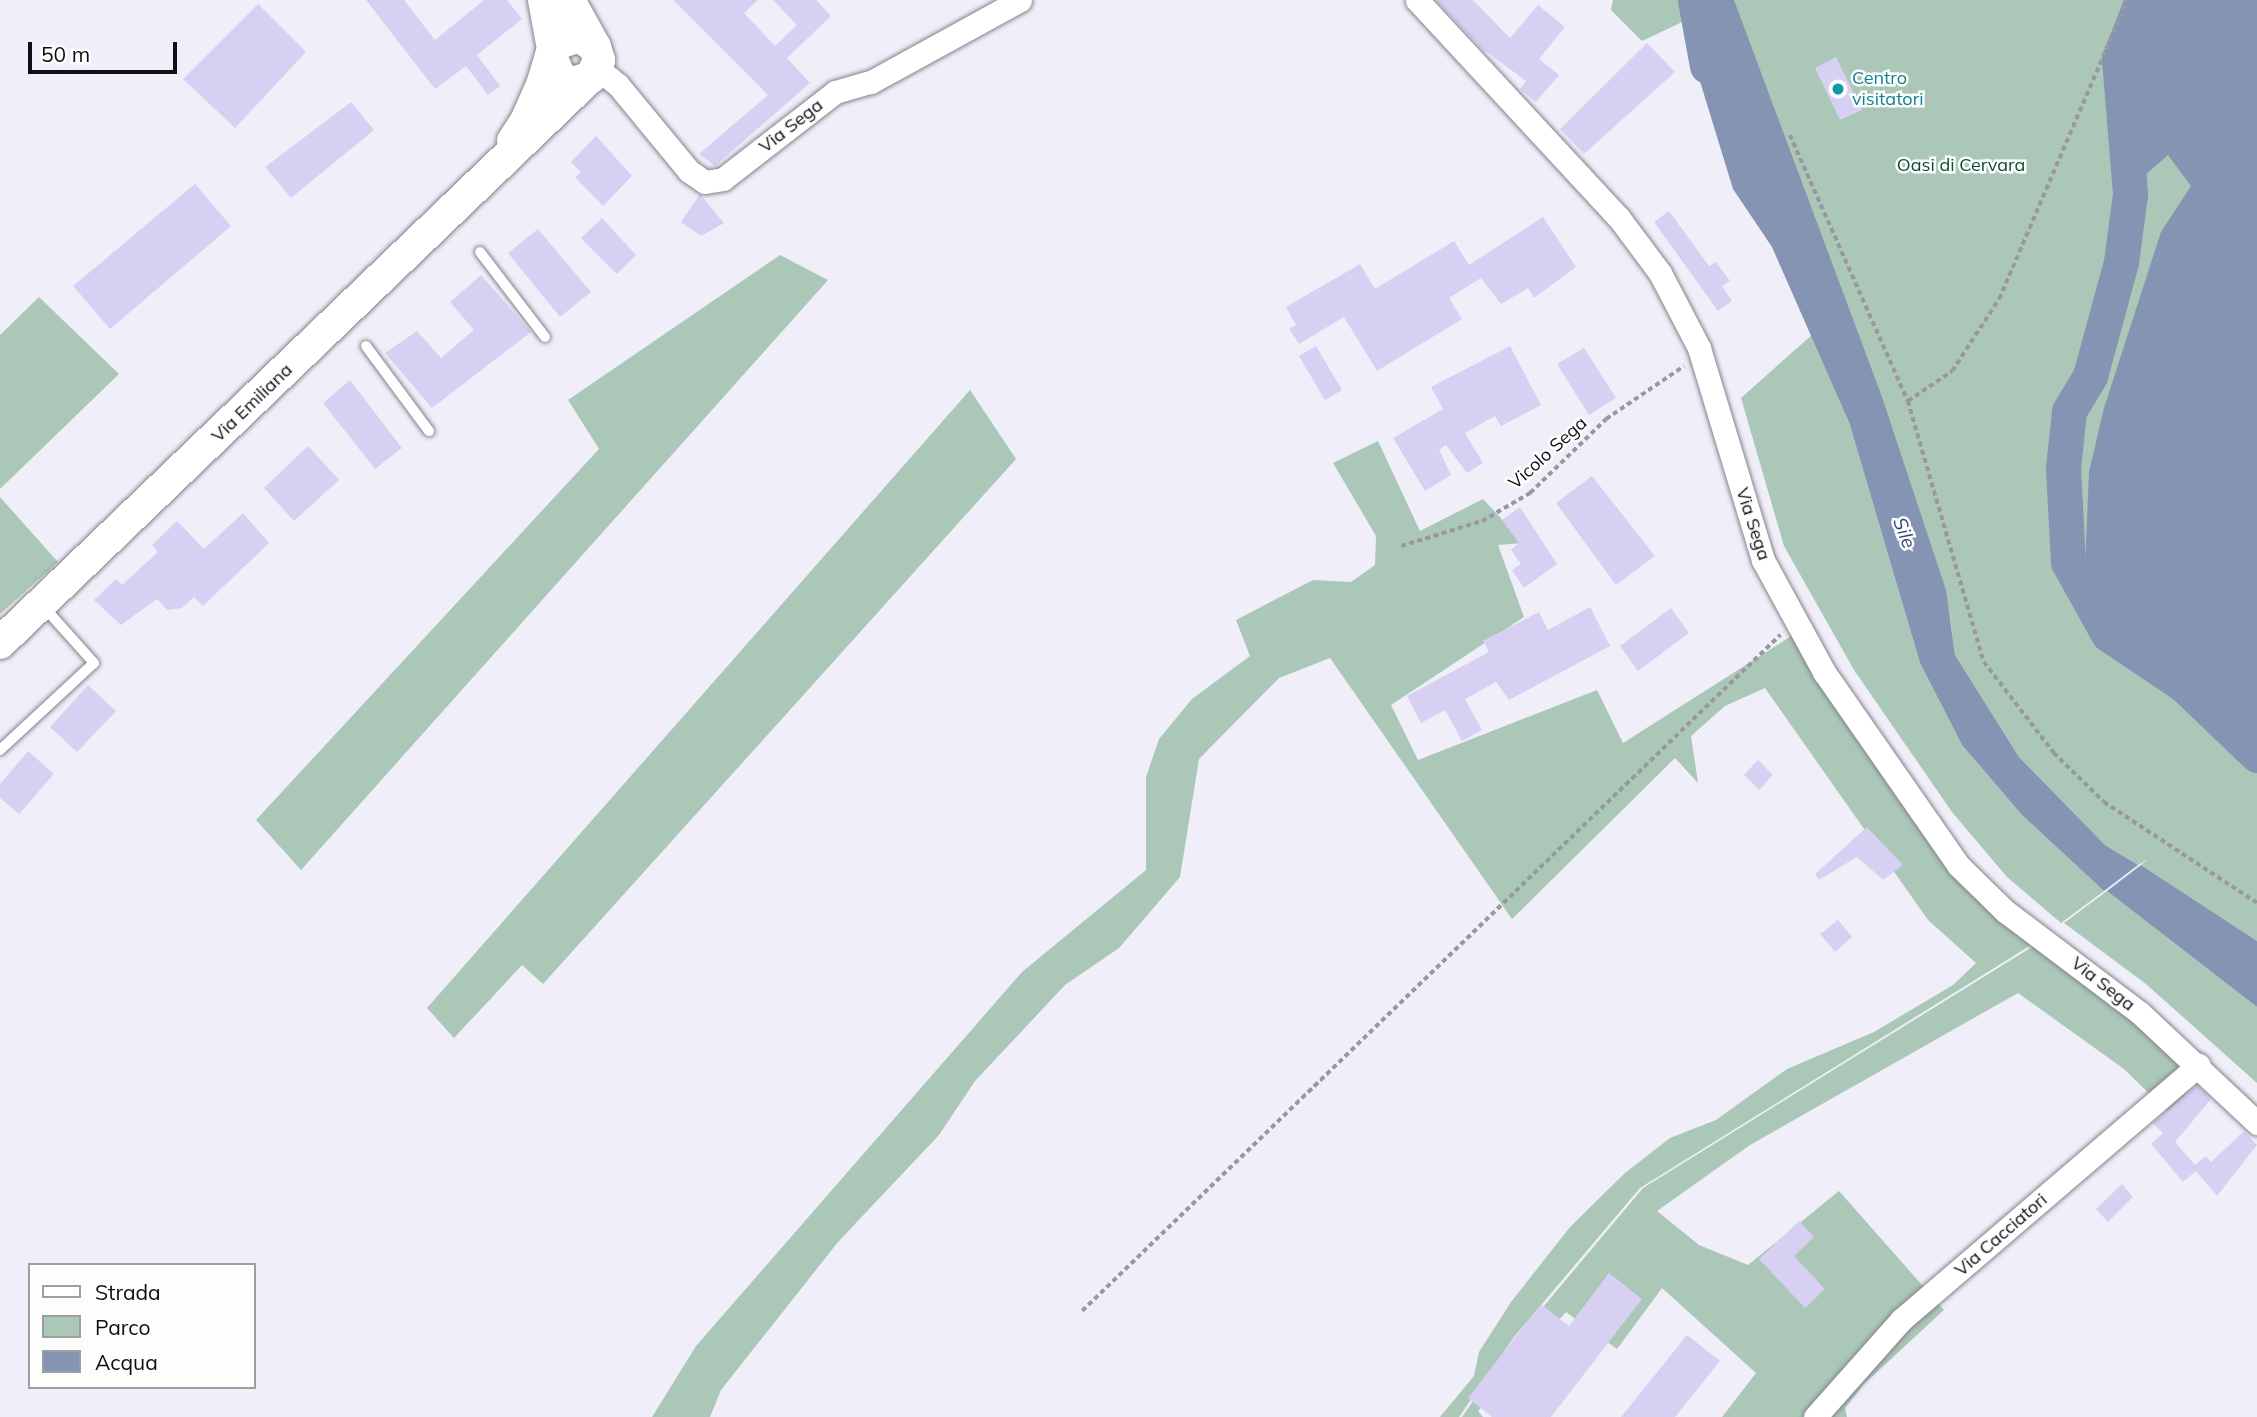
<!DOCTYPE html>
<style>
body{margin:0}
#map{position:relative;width:2257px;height:1417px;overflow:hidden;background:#f0eef9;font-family:Mulish,sans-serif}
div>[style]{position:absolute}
.green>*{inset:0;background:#aac7b7}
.water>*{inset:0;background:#8594b2}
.river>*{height:35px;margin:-17.5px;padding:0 17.5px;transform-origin:17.5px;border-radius:17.5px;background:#8594b2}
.building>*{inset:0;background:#d7d0f3}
.path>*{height:3.5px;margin-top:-1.75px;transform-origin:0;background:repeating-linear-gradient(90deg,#99979f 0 5px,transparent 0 8.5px)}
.roads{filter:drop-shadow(0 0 2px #84828c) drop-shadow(0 0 2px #84828c)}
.lane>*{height:10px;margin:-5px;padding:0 5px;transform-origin:5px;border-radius:5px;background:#fff}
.street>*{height:23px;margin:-11.5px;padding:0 11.5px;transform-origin:11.5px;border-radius:11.5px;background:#fff}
.secondary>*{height:32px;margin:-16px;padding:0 16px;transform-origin:16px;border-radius:16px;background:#fff}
.dots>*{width:19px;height:19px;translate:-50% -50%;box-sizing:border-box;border:4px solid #fdfdfd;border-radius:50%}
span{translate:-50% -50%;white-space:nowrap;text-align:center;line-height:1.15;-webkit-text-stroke:5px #fdfdfd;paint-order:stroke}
.culture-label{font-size:18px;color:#0d838f}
.left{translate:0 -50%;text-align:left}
.street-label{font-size:18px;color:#0f0e11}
.park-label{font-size:18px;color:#0a4d32}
.water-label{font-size:19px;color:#324672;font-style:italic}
.legend{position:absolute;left:28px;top:1263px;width:228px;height:126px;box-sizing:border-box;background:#fdfdfd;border:2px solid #9e9d9f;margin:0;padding:9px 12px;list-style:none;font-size:21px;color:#0f0e11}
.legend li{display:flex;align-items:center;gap:14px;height:35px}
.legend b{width:35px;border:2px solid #9e9d9f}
.scale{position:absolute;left:28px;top:42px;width:149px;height:32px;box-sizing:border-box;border:4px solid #0f0e11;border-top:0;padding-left:9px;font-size:21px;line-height:24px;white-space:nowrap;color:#0f0e11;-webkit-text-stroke:5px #fdfdfd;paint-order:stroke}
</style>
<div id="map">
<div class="green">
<i style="clip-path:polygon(1613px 0,1699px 0,1700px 5px,1697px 15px,1642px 41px,1611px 10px)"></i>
<i style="clip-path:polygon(1725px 0,2229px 0,2205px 200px,2101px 594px,2133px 650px,2185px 686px,2257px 757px,2257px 941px,2141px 865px,2148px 859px,2138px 865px,2105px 845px,2019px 757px,1955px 655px,1950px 617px)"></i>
<i style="clip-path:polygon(780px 255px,828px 280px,301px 870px,256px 820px,599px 449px,568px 400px)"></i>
<i style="clip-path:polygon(39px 297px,119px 374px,0 489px,0 335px)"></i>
<i style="clip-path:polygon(1813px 334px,1849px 422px,1920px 663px,1962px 745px,2022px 815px,2104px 891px,2061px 923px,2007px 877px,1952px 812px,1854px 670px,1784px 546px,1741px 398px)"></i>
<i style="clip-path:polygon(970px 390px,1016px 459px,543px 984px,522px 965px,454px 1038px,427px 1008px)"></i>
<i style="clip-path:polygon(1378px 441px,1420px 531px,1483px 499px,1524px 543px,1498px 545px,1524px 617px,1391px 705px,1418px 760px,1597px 690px,1623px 743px,1796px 633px,1927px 829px,2036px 942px,1640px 1188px,1514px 1337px,1459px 1417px,1440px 1417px,1474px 1376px,1479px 1352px,1511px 1302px,1570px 1227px,1625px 1173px,1670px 1138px,1716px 1120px,1787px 1069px,1874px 1032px,1953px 985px,1976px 963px,1928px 920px,1765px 688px,1725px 706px,1691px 736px,1698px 783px,1675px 758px,1512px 919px,1330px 658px,1279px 678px,1199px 759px,1180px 877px,1119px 948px,1065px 985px,975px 1081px,939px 1135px,838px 1242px,721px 1390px,710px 1417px,652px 1417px,696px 1346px,1022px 972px,1146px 870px,1146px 777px,1159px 739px,1192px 699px,1250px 656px,1236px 620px,1313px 580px,1351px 582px,1375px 565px,1376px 536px,1333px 463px)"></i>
<i style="clip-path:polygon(0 497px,58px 562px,0 614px)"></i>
<i style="clip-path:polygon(2107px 891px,2257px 1007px,2257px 1083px,2146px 984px,2064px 923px)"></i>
<i style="clip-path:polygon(2040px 942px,2203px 1072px,2170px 1114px,2124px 1069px,2018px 993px,1750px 1145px,1657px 1211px,1699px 1245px,1748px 1265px,1839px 1191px,1944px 1310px,1864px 1384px,1845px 1408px,1847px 1417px,1722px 1417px,1756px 1373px,1662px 1288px,1617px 1349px,1566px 1312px,1478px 1411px,1483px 1417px,1462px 1417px,1517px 1338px,1643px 1188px)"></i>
</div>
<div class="water">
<i style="clip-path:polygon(1699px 0,1734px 0,1882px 397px,1946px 590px,1955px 655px,2019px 757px,2105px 845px,2138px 865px,2104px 891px,2022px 815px,1962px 745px,1920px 663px,1849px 422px,1772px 247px,1733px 189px,1695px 65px)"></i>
<i style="clip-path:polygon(2160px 0,2257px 0,2257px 756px,2103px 612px,2085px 569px,2089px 472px,2104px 408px,2161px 232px,2191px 186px,2168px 155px,2144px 176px,2131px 45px)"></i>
<i style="clip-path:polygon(2141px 865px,2257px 941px,2257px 1007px,2107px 891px)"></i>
</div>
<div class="river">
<i style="left:1695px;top:0;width:67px;rotate:79.7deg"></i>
<i style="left:2142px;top:0;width:63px;rotate:111.3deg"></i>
<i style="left:2119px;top:59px;width:135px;rotate:85.3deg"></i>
<i style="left:2130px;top:194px;width:69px;rotate:97.5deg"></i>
<i style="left:2121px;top:262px;width:118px;rotate:105.2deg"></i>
<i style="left:2090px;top:376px;width:41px;rotate:121deg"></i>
<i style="left:2069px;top:411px;width:57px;rotate:96deg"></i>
<i style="left:2063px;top:468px;width:94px;rotate:87deg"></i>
<i style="left:2068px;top:562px;width:82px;rotate:60.9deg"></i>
<i style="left:2108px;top:634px;width:93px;rotate:34deg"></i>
<i style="left:2185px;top:686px;width:100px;rotate:43.8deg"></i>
</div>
<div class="building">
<i style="clip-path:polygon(366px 0,404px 0,435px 40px,484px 0,507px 0,522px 19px,477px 55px,500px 86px,488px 95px,466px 66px,435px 89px)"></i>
<i style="clip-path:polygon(673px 0,758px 0,744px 13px,775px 46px,797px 25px,773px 0,816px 0,831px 16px,787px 58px,810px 83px,715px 166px,699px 154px,768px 95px)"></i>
<i style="clip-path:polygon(1436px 0,1473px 0,1510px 38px,1538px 5px,1565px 27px,1539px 59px,1559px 75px,1536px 102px,1520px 89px,1526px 81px,1480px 47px)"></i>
<i style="clip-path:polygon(258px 4px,306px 52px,235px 128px,183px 79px)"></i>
<i style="clip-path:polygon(1647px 43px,1675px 72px,1584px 154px,1560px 129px)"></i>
<i style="clip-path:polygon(1836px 57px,1862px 110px,1840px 120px,1815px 68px)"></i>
<i style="clip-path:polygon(351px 102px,374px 130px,291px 198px,265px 167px)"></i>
<i style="clip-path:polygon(596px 136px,632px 176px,603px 206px,575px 177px,581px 172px,571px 162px)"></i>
<i style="clip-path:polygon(195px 184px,231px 226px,110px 329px,73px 286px)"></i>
<i style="clip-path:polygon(700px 194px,724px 223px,701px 236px,681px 222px)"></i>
<i style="clip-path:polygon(1669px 211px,1709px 266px,1716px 262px,1730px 281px,1722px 286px,1732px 301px,1718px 311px,1654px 222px)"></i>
<i style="clip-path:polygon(1543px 217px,1576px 267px,1534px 298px,1528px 288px,1501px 304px,1481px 278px,1449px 298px,1462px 319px,1377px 371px,1344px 317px,1299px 344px,1289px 329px,1296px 325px,1286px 307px,1360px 264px,1375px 289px,1454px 241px,1469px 265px)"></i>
<i style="clip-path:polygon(602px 218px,636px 255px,617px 274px,581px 238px)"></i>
<i style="clip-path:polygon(538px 229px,591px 292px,560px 317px,508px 253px)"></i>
<i style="clip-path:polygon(481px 275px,531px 332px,432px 408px,385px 353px,417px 331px,441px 358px,474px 330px,450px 302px)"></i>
<i style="clip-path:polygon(1316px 346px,1342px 390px,1325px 400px,1299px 356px)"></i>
<i style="clip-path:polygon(1510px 346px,1541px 405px,1501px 426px,1495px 416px,1465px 433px,1483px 463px,1467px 473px,1446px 445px,1439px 450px,1451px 475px,1425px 491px,1393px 438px,1443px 409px,1431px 387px)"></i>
<i style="clip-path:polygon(1584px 348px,1616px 398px,1589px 415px,1557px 364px)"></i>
<i style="clip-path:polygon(350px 380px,402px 448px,375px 469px,323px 403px)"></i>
<i style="clip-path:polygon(308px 446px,339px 480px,294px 521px,264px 488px)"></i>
<i style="clip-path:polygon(1592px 476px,1655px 556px,1616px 585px,1556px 503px)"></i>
<i style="clip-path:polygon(1520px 507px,1557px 564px,1524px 588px,1512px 570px,1521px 564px,1511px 550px,1519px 543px,1502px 520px)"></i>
<i style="clip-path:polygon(243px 513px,269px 543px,203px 606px,194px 597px,182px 608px,167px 610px,157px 599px,121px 625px,94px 600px,116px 579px,122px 585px,158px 552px,152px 545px,177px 521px,204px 549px)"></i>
<i style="clip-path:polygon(1590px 607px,1610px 646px,1509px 700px,1496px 682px,1465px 699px,1482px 730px,1462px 741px,1445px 710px,1421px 723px,1407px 696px,1489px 652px,1483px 641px,1539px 612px,1548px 630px)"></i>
<i style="clip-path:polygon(1671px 608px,1689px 633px,1638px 671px,1620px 646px)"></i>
<i style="clip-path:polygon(88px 685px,116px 711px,77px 752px,50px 727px)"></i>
<i style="clip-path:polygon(28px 751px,54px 774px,19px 814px,0 798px,0 784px)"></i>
<i style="clip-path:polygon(1758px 760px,1773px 775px,1759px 790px,1744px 775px)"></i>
<i style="clip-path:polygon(1867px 827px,1903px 865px,1883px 880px,1857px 857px,1819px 880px,1815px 874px)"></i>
<i style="clip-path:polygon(1838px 920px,1852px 937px,1835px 952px,1820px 934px)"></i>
<i style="clip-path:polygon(2197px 1085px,2211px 1099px,2175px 1142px,2195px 1165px,2206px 1156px,2211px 1162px,2244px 1131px,2257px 1145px,2217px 1196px,2196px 1171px,2183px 1182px,2151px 1144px,2163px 1133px,2153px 1123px)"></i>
<i style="clip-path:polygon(2122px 1184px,2133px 1197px,2108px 1222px,2096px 1209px)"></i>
<i style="clip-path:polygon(1799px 1221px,1814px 1237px,1794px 1256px,1825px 1289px,1805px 1308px,1759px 1259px)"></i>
<i style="clip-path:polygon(1609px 1273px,1642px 1299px,1551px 1417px,1492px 1417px,1468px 1398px,1541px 1304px,1569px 1326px)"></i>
<i style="clip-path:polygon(1687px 1335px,1720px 1361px,1675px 1417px,1621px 1417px)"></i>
</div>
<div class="path">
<i style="left:1790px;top:135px;width:291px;rotate:66.1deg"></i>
<i style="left:1908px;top:401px;width:272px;rotate:73.8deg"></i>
<i style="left:1984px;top:662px;width:115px;rotate:52.4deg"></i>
<i style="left:2054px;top:753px;width:70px;rotate:44.4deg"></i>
<i style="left:2104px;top:802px;width:183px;rotate:33.4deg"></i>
<i style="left:1908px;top:401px;width:53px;rotate:-34.3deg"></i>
<i style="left:1952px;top:371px;width:86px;rotate:-56.9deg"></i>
<i style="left:1999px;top:299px;width:325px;rotate:-66.8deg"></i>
<i style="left:1401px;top:546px;width:85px;rotate:-17.2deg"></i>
<i style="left:1482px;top:521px;width:56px;rotate:-30.3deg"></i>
<i style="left:1530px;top:493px;width:106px;rotate:-44.2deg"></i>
<i style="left:1606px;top:419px;width:94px;rotate:-34.2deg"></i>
<i style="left:1082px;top:1311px;width:972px;rotate:-44.08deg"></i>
</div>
<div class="roads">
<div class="lane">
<i style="left:480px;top:252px;width:107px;rotate:52.6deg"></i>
<i style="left:366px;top:346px;width:106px;rotate:53.5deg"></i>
<i style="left:0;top:750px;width:128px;rotate:-42.8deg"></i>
<i style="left:94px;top:663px;width:75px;rotate:-131.8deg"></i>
</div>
<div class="street">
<i style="left:1417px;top:0;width:297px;rotate:47.2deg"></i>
<i style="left:1619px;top:218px;width:69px;rotate:53.3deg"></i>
<i style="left:1660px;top:273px;width:85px;rotate:62.5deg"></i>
<i style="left:1699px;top:348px;width:221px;rotate:73.2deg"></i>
<i style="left:1763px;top:560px;width:128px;rotate:61.4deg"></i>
<i style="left:1824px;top:672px;width:235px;rotate:55.2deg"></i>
<i style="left:1958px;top:865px;width:66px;rotate:44.4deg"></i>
<i style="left:2005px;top:911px;width:169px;rotate:37.1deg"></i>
<i style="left:2140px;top:1013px;width:161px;rotate:43.2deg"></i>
<i style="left:597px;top:68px;width:27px;rotate:39deg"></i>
<i style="left:618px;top:85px;width:112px;rotate:50.5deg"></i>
<i style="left:689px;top:171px;width:19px;rotate:35deg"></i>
<i style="left:705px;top:182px;width:18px;rotate:-9deg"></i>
<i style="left:723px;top:179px;width:142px;rotate:-37.8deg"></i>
<i style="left:835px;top:92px;width:37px;rotate:-16deg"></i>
<i style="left:871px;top:82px;width:170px;rotate:-28.8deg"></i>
<i style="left:1815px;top:1417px;width:130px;rotate:-48.4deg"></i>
<i style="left:1901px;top:1320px;width:392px;rotate:-40.6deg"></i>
</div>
<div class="secondary">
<i style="left:544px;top:0;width:50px;rotate:79.6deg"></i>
<i style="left:569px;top:0;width:54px;rotate:61deg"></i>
<i style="left:513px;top:141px;width:24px;rotate:-57deg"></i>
<i style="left:526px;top:121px;width:39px;rotate:-66deg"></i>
<i style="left:542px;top:85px;width:38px;rotate:-73deg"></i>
<i style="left:553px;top:49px;width:6px;rotate:-59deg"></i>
<i style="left:556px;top:44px;width:24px;rotate:-19deg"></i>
<i style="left:579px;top:36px;width:19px;rotate:35deg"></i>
<i style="left:595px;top:47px;width:14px;rotate:73deg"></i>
<i style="left:599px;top:60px;width:19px;rotate:115deg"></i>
<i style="left:591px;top:77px;width:18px;rotate:161deg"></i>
<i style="left:574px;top:83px;width:15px;rotate:-160deg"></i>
<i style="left:560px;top:78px;width:24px;rotate:-112deg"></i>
<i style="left:0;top:643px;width:813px;rotate:-43.8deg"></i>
</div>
</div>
<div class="dots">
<i style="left:1838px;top:89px;background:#0f9aa8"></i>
</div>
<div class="culture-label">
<span class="left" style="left:1852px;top:89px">Centro<br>visitatori</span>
</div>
<div class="street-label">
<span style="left:791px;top:126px;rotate:-38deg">Via Sega</span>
<span style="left:252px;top:403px;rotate:-44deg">Via Emiliana</span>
<span style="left:1548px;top:453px;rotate:-42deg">Vicolo Sega</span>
<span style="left:1753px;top:524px;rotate:72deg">Via Sega</span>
<span style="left:2103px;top:984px;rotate:38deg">Via Sega</span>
<span style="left:2001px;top:1235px;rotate:-41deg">Via Cacciatori</span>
</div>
<div class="park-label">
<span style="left:1961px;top:165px">Oasi di Cervara</span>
</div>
<div class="water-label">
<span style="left:1904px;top:533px;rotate:69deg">Sile</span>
</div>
<ul class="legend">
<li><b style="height:9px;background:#fff"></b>Strada</li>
<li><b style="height:19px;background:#aac7b7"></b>Parco</li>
<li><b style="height:19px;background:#8594b2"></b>Acqua</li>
</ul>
<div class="scale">50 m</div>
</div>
